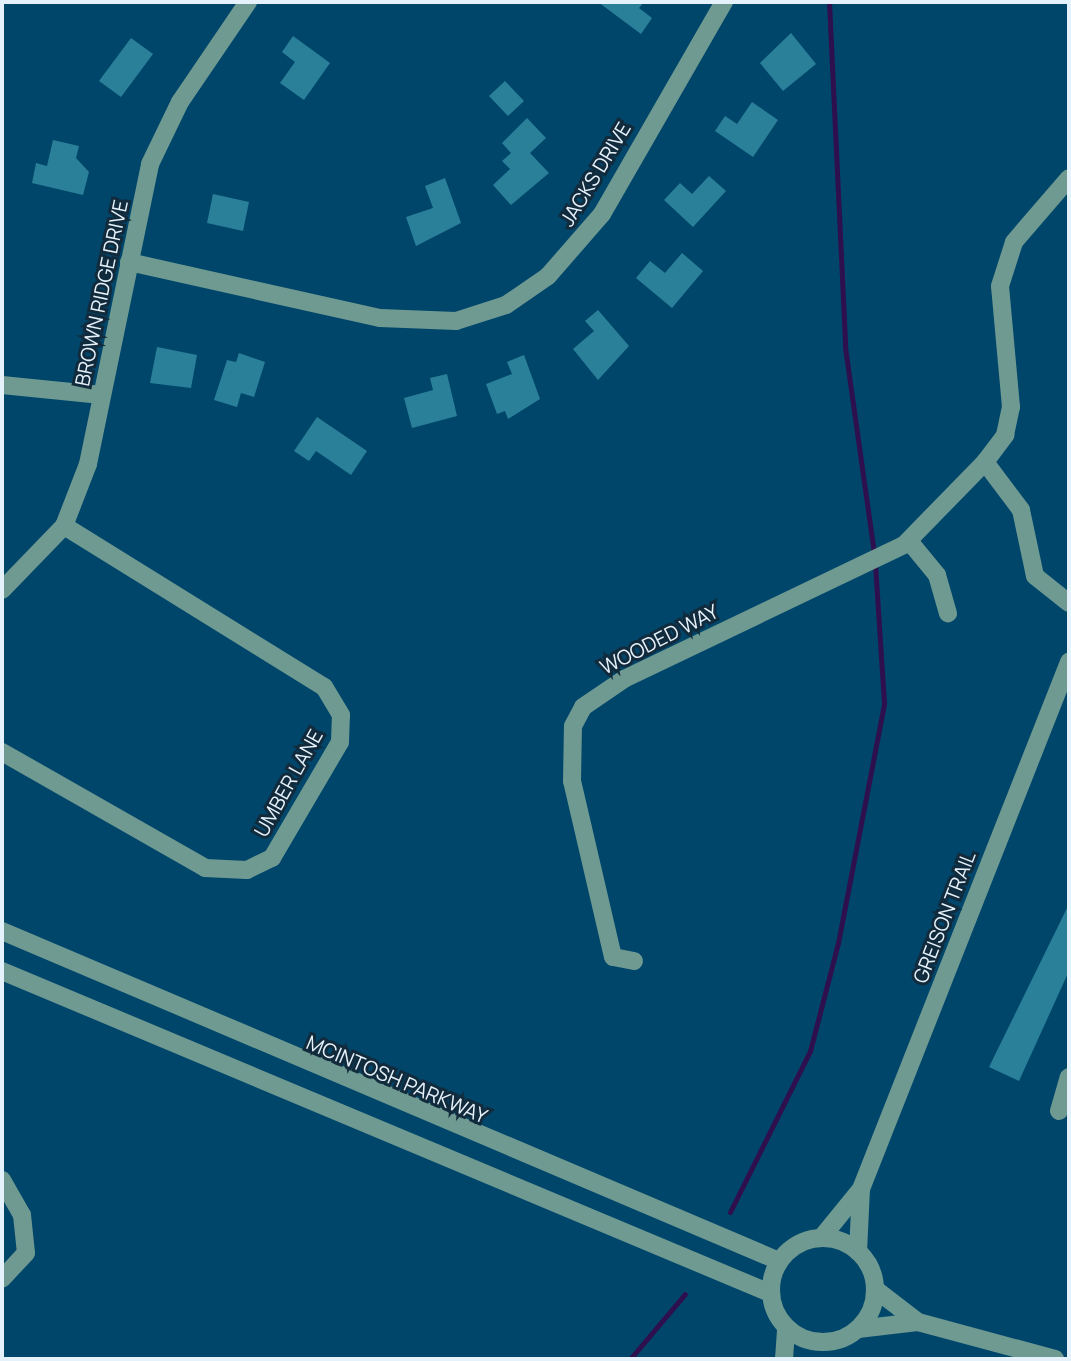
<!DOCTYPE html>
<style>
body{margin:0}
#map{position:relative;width:1071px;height:1361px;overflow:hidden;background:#00466b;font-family:Manrope,sans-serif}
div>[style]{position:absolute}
.stream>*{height:5px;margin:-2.5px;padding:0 2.5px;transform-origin:2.5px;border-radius:2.5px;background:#2e104f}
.building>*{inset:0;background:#2a8099}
.minor>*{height:18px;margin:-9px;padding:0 9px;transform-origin:9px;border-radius:9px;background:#6f9a91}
.minor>.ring{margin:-9px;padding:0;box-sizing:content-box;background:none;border:18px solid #6f9a91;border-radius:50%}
span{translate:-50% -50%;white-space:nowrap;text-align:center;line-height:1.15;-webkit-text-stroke:6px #122b3c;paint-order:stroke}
.street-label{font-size:20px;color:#e6f2fb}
.frame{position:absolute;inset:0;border:4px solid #e6f2fb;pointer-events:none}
</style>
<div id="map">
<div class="stream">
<i style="left:829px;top:2px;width:345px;rotate:87.3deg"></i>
<i style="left:845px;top:347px;width:209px;rotate:82deg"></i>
<i style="left:730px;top:1212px;width:180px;rotate:-63.6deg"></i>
<i style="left:810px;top:1051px;width:112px;rotate:-75.5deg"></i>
<i style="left:838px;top:943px;width:244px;rotate:-79.1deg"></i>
<i style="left:884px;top:703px;width:139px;rotate:-93.7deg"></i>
<i style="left:630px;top:1359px;width:85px;rotate:-49.8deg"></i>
</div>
<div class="building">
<i style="clip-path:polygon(598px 2px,644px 2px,639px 8px,652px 18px,641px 34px)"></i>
<i style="clip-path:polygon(791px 33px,816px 64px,783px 91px,760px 63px)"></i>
<i style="clip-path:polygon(293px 36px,330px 63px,304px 100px,280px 83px,295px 62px,282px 52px)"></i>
<i style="clip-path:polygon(131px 38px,153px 54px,121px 97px,99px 81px)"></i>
<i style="clip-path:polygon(505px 81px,524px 101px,508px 116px,489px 96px)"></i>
<i style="clip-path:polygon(752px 102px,778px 120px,753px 157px,715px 131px,725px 116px,737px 124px)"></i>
<i style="clip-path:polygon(527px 118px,546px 138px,530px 153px,549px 173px,511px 205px,493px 185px,510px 169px,502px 161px,511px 153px,502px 143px)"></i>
<i style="clip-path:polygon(53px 140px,79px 146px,76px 158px,89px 172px,83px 195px,32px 183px,36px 163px,47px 166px)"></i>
<i style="clip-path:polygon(709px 176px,726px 191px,693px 227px,664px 200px,680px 183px,692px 194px)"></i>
<i style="clip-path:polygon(445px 178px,461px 223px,416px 246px,406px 217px,433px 208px,425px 186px)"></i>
<i style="clip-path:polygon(213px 194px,249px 202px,243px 231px,207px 223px)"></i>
<i style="clip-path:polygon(682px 253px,703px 271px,672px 308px,636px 278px,650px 261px,665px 273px)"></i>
<i style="clip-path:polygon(598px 310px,629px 346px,598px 380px,573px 349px,594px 331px,585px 321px)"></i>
<i style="clip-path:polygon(157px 347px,197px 355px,191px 388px,150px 383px)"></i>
<i style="clip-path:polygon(239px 353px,265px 362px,254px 397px,241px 393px,237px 407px,214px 400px,227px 360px,236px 362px)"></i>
<i style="clip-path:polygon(524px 355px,540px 399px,508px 419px,505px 411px,497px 414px,486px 384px,512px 374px,507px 362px)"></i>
<i style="clip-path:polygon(447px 374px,457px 416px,412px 428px,404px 398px,433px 390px,430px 378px)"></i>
<i style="clip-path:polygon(317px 417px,367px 451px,351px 475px,316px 451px,309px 461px,294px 451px)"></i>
<i style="clip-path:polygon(1069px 904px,1069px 971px,1019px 1081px,989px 1067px)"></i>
</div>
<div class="minor">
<i style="left:129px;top:262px;width:257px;rotate:12.6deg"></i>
<i style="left:380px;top:318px;width:76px;rotate:2.3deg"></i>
<i style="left:456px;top:321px;width:52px;rotate:-17.7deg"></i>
<i style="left:506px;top:305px;width:51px;rotate:-34.6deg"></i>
<i style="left:548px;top:276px;width:82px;rotate:-48.9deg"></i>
<i style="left:602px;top:214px;width:245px;rotate:-60.1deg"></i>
<i style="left:2px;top:385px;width:100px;rotate:5.7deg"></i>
<i style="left:985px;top:462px;width:34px;rotate:-53deg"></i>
<i style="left:1005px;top:435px;width:29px;rotate:-78deg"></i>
<i style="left:1011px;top:407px;width:121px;rotate:-95.2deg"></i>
<i style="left:1000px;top:286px;width:46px;rotate:-72.3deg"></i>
<i style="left:1014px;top:242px;width:84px;rotate:-49.3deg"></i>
<i style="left:909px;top:541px;width:44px;rotate:50.5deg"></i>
<i style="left:937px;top:575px;width:40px;rotate:74deg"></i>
<i style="left:2px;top:590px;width:89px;rotate:-45.9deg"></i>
<i style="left:64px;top:526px;width:66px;rotate:-68.8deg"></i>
<i style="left:88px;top:464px;width:306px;rotate:-78.3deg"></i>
<i style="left:150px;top:164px;width:69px;rotate:-64.2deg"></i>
<i style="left:180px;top:102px;width:121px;rotate:-55.8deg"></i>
<i style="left:2px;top:752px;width:234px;rotate:29.7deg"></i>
<i style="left:205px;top:868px;width:42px;rotate:2.7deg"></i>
<i style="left:247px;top:870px;width:28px;rotate:-26deg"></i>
<i style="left:272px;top:858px;width:134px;rotate:-59.6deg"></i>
<i style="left:340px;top:742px;width:27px;rotate:-88deg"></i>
<i style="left:341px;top:715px;width:33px;rotate:-121deg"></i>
<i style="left:324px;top:687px;width:306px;rotate:-148.2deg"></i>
<i style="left:2px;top:931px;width:844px;rotate:23.01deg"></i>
<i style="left:634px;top:961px;width:21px;rotate:-169deg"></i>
<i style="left:613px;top:957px;width:181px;rotate:-103.1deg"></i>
<i style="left:572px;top:781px;width:55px;rotate:-89deg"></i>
<i style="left:573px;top:726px;width:21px;rotate:-62deg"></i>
<i style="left:583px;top:707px;width:50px;rotate:-34.3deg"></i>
<i style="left:624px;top:679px;width:310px;rotate:-25.6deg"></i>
<i style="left:904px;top:545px;width:116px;rotate:-45.7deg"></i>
<i style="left:985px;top:462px;width:60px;rotate:53.1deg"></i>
<i style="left:1021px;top:510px;width:67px;rotate:78deg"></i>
<i style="left:1035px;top:576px;width:43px;rotate:38.5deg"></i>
<i style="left:2px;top:971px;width:833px;rotate:22.75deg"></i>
<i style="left:1059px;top:1111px;width:35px;rotate:-74deg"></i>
<i style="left:2px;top:1180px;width:40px;rotate:60.3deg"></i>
<i style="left:22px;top:1215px;width:38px;rotate:84deg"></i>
<i style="left:26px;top:1253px;width:35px;rotate:133deg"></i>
<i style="left:822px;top:1237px;width:62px;rotate:-50.9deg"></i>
<i style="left:861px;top:1189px;width:567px;rotate:-68.46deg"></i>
<i class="ring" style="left:771px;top:1238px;width:86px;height:86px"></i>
<i style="left:858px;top:1252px;width:63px;rotate:-87.3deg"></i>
<i style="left:875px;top:1289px;width:54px;rotate:37.5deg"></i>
<i style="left:918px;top:1322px;width:142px;rotate:15.1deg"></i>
<i style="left:858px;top:1329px;width:60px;rotate:-6.7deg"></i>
<i style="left:784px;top:1359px;width:32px;rotate:-86deg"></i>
</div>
<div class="street-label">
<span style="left:595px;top:174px;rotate:-59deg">JACKS DRIVE</span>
<span style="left:101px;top:293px;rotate:-78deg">BROWN RIDGE DRIVE</span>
<span style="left:659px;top:639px;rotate:-27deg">WOODED WAY</span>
<span style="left:288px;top:783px;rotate:-61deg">UMBER LANE</span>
<span style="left:944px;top:917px;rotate:-69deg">GREISON TRAIL</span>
<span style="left:397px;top:1079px;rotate:23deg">MCINTOSH PARKWAY</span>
</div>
<div class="frame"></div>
</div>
